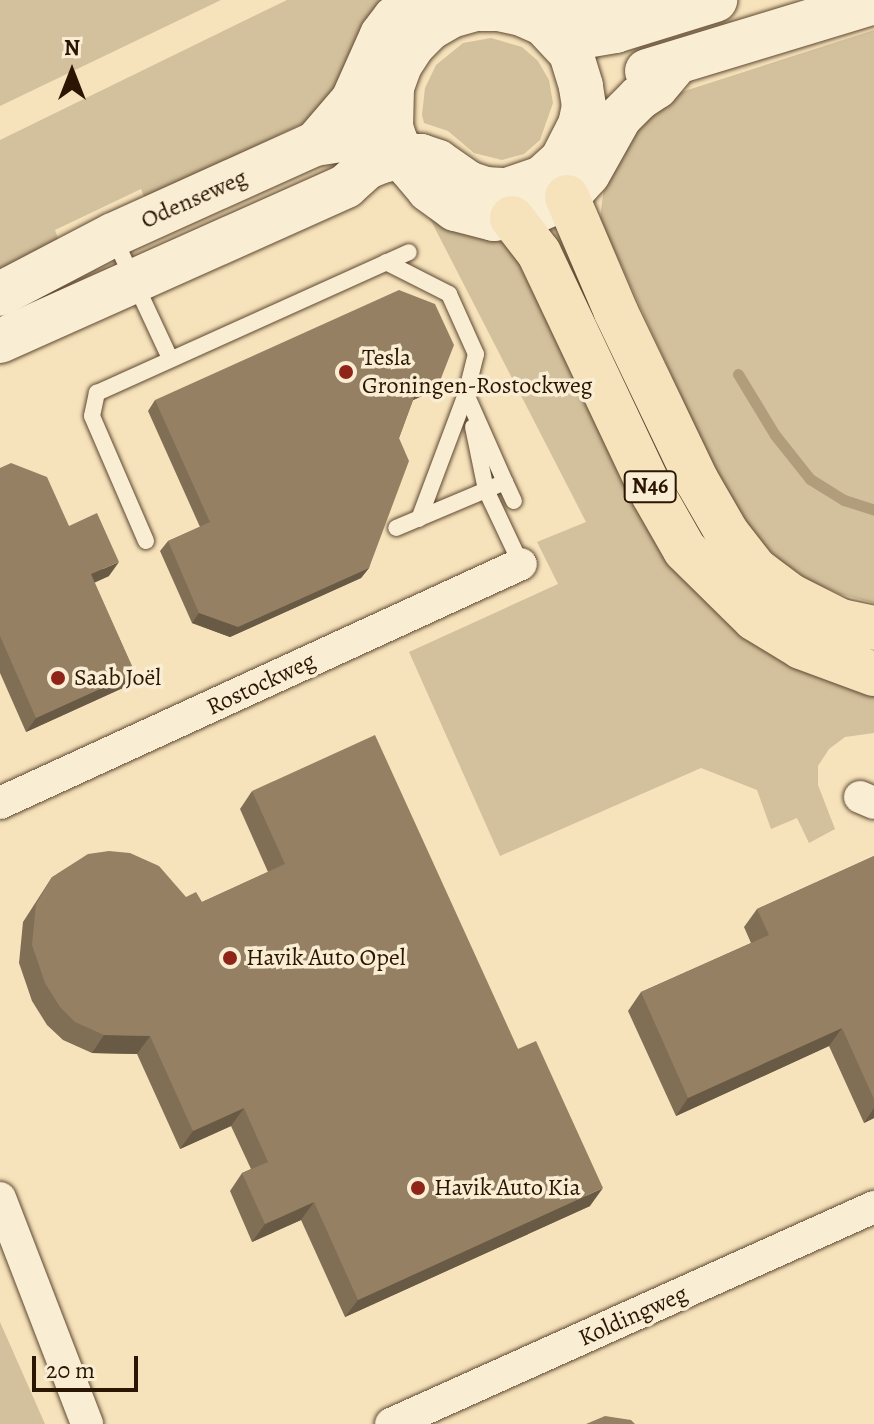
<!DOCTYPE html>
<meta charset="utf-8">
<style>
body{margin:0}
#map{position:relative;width:874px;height:1424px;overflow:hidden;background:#f6e3bb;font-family:Alegreya,serif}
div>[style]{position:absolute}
.green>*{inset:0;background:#d3c09c}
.stream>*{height:11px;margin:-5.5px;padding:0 5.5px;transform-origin:5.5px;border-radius:5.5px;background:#b19d7c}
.roads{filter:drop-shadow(0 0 2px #5e4831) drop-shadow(0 0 2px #5e4831)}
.lane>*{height:16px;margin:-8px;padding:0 8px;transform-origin:8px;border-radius:8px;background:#f9edd3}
.street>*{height:32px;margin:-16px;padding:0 16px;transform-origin:16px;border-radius:16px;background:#f9edd3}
.secondary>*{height:44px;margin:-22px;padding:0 22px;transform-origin:22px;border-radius:22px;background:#f9edd3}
.highway>*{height:44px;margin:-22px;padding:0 22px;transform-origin:22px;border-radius:22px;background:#f6e3bb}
.wall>*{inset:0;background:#806e55}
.shaded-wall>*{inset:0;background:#685a45}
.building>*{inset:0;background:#958063}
.dots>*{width:22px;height:22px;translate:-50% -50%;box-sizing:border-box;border:4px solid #f9edd3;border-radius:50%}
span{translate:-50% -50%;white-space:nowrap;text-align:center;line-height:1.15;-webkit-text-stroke:7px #f9edd3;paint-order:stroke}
.shield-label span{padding:2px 6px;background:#f9edd3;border:2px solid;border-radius:6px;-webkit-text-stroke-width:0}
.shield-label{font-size:22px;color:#2b1503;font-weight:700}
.street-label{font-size:24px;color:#2b1503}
.poi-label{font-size:24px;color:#2b1503}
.left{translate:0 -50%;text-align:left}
.north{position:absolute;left:32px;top:32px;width:80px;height:80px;-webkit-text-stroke:6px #f9edd3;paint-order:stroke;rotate:0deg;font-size:22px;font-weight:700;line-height:32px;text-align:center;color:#2b1503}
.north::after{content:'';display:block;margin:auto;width:28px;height:36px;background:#2b1503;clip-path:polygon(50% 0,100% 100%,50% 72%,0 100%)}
.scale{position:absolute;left:32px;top:1356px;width:106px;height:36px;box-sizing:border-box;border:4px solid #2b1503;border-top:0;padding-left:10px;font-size:24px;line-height:28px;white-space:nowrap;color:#2b1503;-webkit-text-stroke:6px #f9edd3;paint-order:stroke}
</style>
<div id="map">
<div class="green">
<i style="clip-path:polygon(0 0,221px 0,0 106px)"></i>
<i style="clip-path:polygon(287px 0,397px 0,316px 117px,145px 199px,141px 189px,55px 230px,59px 241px,0 278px,0 140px)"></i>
<i style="clip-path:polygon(874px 30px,874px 603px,840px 594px,810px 581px,782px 562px,739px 522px,600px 219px,605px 178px,632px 124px,669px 96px)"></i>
<i style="clip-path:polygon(491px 38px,522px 47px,538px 61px,549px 80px,553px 103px,540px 140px,524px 154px,502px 160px,474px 153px,448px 131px,424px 123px,422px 115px,425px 88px,436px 65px,463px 43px)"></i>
<i style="clip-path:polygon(424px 207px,510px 246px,521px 258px,677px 565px,723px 619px,779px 657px,874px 694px,874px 733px,845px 737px,829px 749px,818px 766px,818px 785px,835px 829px,809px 843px,797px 818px,771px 829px,757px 790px,701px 768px,500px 856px,409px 652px,558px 584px,537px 542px,586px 522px)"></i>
<i style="clip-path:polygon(0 1322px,45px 1424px,0 1424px)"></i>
</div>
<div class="stream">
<i style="left:738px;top:374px;width:71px;rotate:58.8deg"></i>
<i style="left:775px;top:435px;width:56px;rotate:51.5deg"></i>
<i style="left:810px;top:479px;width:40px;rotate:32deg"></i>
<i style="left:844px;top:500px;width:32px;rotate:18deg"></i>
</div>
<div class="roads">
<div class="lane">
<i style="left:113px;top:236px;width:135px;rotate:65deg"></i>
<i style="left:386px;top:262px;width:71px;rotate:26.9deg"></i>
<i style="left:449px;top:294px;width:66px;rotate:65.8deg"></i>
<i style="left:476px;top:354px;width:41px;rotate:104deg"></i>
<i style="left:466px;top:394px;width:96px;rotate:66.1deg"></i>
<i style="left:505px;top:482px;width:118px;rotate:157.1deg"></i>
<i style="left:473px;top:427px;width:64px;rotate:78.3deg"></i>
<i style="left:486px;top:490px;width:82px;rotate:64.7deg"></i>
<i style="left:505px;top:482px;width:21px;rotate:65deg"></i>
<i style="left:419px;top:519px;width:134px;rotate:-69.4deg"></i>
<i style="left:146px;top:541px;width:136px;rotate:-113.4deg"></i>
<i style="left:92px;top:416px;width:24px;rotate:-78deg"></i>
<i style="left:97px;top:393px;width:342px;rotate:-24.3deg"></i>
</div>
<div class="street">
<i style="left:860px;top:797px;width:15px;rotate:23deg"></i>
<i style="left:0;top:803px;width:573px;rotate:-24.64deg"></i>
<i style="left:0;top:1198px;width:242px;rotate:68.9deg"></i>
<i style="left:391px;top:1424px;width:530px;rotate:-24.19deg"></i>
</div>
<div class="secondary">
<i style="left:562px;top:0;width:21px;rotate:23deg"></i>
<i style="left:581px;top:8px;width:30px;rotate:2deg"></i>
<i style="left:611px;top:9px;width:25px;rotate:16deg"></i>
<i style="left:562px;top:40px;width:54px;rotate:-9.6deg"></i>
<i style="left:615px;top:31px;width:105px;rotate:-17.2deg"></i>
<i style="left:647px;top:71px;width:237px;rotate:-16.9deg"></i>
<i style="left:317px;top:142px;width:55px;rotate:-49.4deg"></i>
<i style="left:353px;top:100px;width:71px;rotate:-66deg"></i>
<i style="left:382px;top:35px;width:21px;rotate:-53deg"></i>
<i style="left:395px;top:18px;width:29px;rotate:-38deg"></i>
<i style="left:0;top:294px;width:127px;rotate:-27.6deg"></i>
<i style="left:113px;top:235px;width:222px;rotate:-24.3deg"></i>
<i style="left:315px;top:144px;width:26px;rotate:-9deg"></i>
<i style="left:341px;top:140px;width:57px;rotate:-30.6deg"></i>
<i style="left:0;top:341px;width:379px;rotate:-24.1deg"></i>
<i style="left:346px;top:186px;width:28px;rotate:-42deg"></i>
<i style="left:367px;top:167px;width:16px;rotate:-22deg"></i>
<i style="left:382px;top:161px;width:23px;rotate:-13deg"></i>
<i style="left:404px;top:156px;width:17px"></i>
<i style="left:421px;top:156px;width:18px;rotate:19deg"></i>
<i style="left:438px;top:162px;width:37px;rotate:35deg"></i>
<i style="left:468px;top:183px;width:18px;rotate:19deg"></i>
<i style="left:485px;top:189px;width:22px;rotate:3deg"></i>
<i style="left:507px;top:190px;width:37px;rotate:-19deg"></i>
<i style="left:542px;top:178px;width:27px;rotate:-42deg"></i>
<i style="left:562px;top:160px;width:39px;rotate:-63deg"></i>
<i style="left:580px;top:125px;width:19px;rotate:-78deg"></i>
<i style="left:584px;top:106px;width:20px;rotate:-99deg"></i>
<i style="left:581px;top:86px;width:34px;rotate:-107deg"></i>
<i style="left:571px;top:53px;width:40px;rotate:-133deg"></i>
<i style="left:544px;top:24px;width:24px;rotate:-156deg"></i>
<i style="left:522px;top:14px;width:24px;rotate:-168deg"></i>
<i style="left:499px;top:9px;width:24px;rotate:180deg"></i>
<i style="left:475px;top:9px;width:25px;rotate:164deg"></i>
<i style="left:451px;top:16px;width:24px;rotate:150deg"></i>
<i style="left:430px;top:28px;width:24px;rotate:135deg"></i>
<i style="left:413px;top:45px;width:24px;rotate:123deg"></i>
<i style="left:400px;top:65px;width:23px;rotate:110deg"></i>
<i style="left:392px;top:87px;width:40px;rotate:91.4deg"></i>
<i style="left:391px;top:127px;width:16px;rotate:72deg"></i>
<i style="left:396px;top:142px;width:16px;rotate:60deg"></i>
<i style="left:404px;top:156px;width:13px;rotate:61deg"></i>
<i style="left:410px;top:167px;width:30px;rotate:50deg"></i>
<i style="left:429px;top:190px;width:32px;rotate:36deg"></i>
<i style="left:455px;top:209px;width:40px;rotate:14.4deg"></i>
<i style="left:494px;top:219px;width:35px;rotate:-8deg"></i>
<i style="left:529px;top:214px;width:42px;rotate:-24.1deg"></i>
<i style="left:567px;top:197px;width:31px;rotate:-48deg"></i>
<i style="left:588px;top:174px;width:65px;rotate:-60.7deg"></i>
<i style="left:620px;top:117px;width:27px;rotate:-45deg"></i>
<i style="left:639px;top:98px;width:20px;rotate:-33deg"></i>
<i style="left:656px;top:87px;width:30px;rotate:-50deg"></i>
</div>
<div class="highway">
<i style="left:567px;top:197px;width:125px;rotate:66.9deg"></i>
<i style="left:616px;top:312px;width:187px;rotate:64.4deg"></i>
<i style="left:697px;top:481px;width:60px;rotate:60deg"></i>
<i style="left:727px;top:533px;width:46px;rotate:52.1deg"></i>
<i style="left:755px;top:569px;width:45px;rotate:36.9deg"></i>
<i style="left:791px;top:596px;width:56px;rotate:26.6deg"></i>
<i style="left:841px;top:621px;width:34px;rotate:12deg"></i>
<i style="left:512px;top:218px;width:44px;rotate:52.4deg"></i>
<i style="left:539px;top:253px;width:267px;rotate:64.7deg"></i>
<i style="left:653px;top:494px;width:64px;rotate:60.3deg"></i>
<i style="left:685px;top:550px;width:98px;rotate:44.6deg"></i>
<i style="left:755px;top:619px;width:54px;rotate:31.3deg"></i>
<i style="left:801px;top:647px;width:78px;rotate:20.3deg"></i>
</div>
</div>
<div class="wall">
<i style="clip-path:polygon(433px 391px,413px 400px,399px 438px,369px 568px,361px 578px,230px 637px,192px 623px,160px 551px,168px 541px,200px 527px,148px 411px,155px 400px)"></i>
<i style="clip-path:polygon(0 468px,69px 526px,109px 576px,94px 582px,135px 673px,125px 687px,26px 732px,0 673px)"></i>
<i style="clip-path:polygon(252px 791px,518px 1049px,590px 1206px,345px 1317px,301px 1220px,252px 1242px,230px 1191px,242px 1173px,251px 1169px,231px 1126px,180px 1149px,137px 1054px,92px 1053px,63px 1040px,47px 1025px,32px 1001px,19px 963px,23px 922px,52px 877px,186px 897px,202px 902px,268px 872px,240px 809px)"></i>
<i style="clip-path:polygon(874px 856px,874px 1118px,864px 1123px,829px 1046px,676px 1116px,628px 1011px,641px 992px,751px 943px,744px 927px,757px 909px)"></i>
</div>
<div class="shaded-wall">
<i style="clip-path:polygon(440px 381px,433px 391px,409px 402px,416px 392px)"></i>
<i style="clip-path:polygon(119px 562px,109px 576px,81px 589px,91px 574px)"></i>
<i style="clip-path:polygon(369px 568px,361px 578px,230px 637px,192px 623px,199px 613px)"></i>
<i style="clip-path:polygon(135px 673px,125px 687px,26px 732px,36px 718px)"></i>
<i style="clip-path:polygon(842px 1028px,829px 1046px,676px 1116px,688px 1098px)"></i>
<i style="clip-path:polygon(104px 1035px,150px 1036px,137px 1054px,92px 1053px)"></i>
<i style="clip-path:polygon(244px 1108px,231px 1126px,180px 1149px,193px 1131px)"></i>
<i style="clip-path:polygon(874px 1108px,874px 1118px,864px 1123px)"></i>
<i style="clip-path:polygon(603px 1188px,590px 1206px,345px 1317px,358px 1300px)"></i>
<i style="clip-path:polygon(314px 1202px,301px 1220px,252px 1242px,265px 1224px)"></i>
</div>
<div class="building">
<i style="clip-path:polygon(399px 290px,435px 304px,454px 345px,440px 381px,416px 392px,399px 438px,409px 461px,369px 568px,238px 627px,199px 613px,168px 541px,210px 522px,155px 400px)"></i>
<i style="clip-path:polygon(11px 463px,47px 477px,69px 526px,97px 513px,119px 562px,91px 574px,135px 673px,36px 718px,0 636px,0 468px)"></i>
<i style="clip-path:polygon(375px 735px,518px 1049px,536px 1041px,603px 1188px,358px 1300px,314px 1202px,265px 1224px,242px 1173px,268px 1162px,244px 1108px,193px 1131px,150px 1036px,104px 1035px,75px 1022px,60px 1007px,45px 983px,32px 945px,36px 904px,52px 877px,88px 854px,109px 851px,130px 853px,159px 866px,186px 897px,196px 892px,202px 902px,285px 864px,252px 791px)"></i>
<i style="clip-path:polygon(874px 856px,874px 1099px,842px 1028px,688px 1098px,641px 992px,769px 935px,757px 909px)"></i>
<i style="clip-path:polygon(605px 1416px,631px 1420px,635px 1424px,586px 1424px)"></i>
</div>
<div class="dots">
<i style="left:346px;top:372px;background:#8f2418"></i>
<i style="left:58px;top:678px;background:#8f2418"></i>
<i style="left:230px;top:958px;background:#8f2418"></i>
<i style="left:418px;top:1188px;background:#8f2418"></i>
</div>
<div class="shield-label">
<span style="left:650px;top:487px">N46</span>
</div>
<div class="street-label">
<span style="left:194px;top:199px;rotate:-24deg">Odenseweg</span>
<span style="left:261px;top:684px;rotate:-25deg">Rostockweg</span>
<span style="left:633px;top:1316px;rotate:-24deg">Koldingweg</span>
</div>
<div class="poi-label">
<span class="left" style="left:362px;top:372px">Tesla<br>Groningen-Rostockweg</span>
<span class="left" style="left:74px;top:678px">Saab Joël</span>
<span class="left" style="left:246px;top:958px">Havik Auto Opel</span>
<span class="left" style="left:434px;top:1188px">Havik Auto Kia</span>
</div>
<div class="north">N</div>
<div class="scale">20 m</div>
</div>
